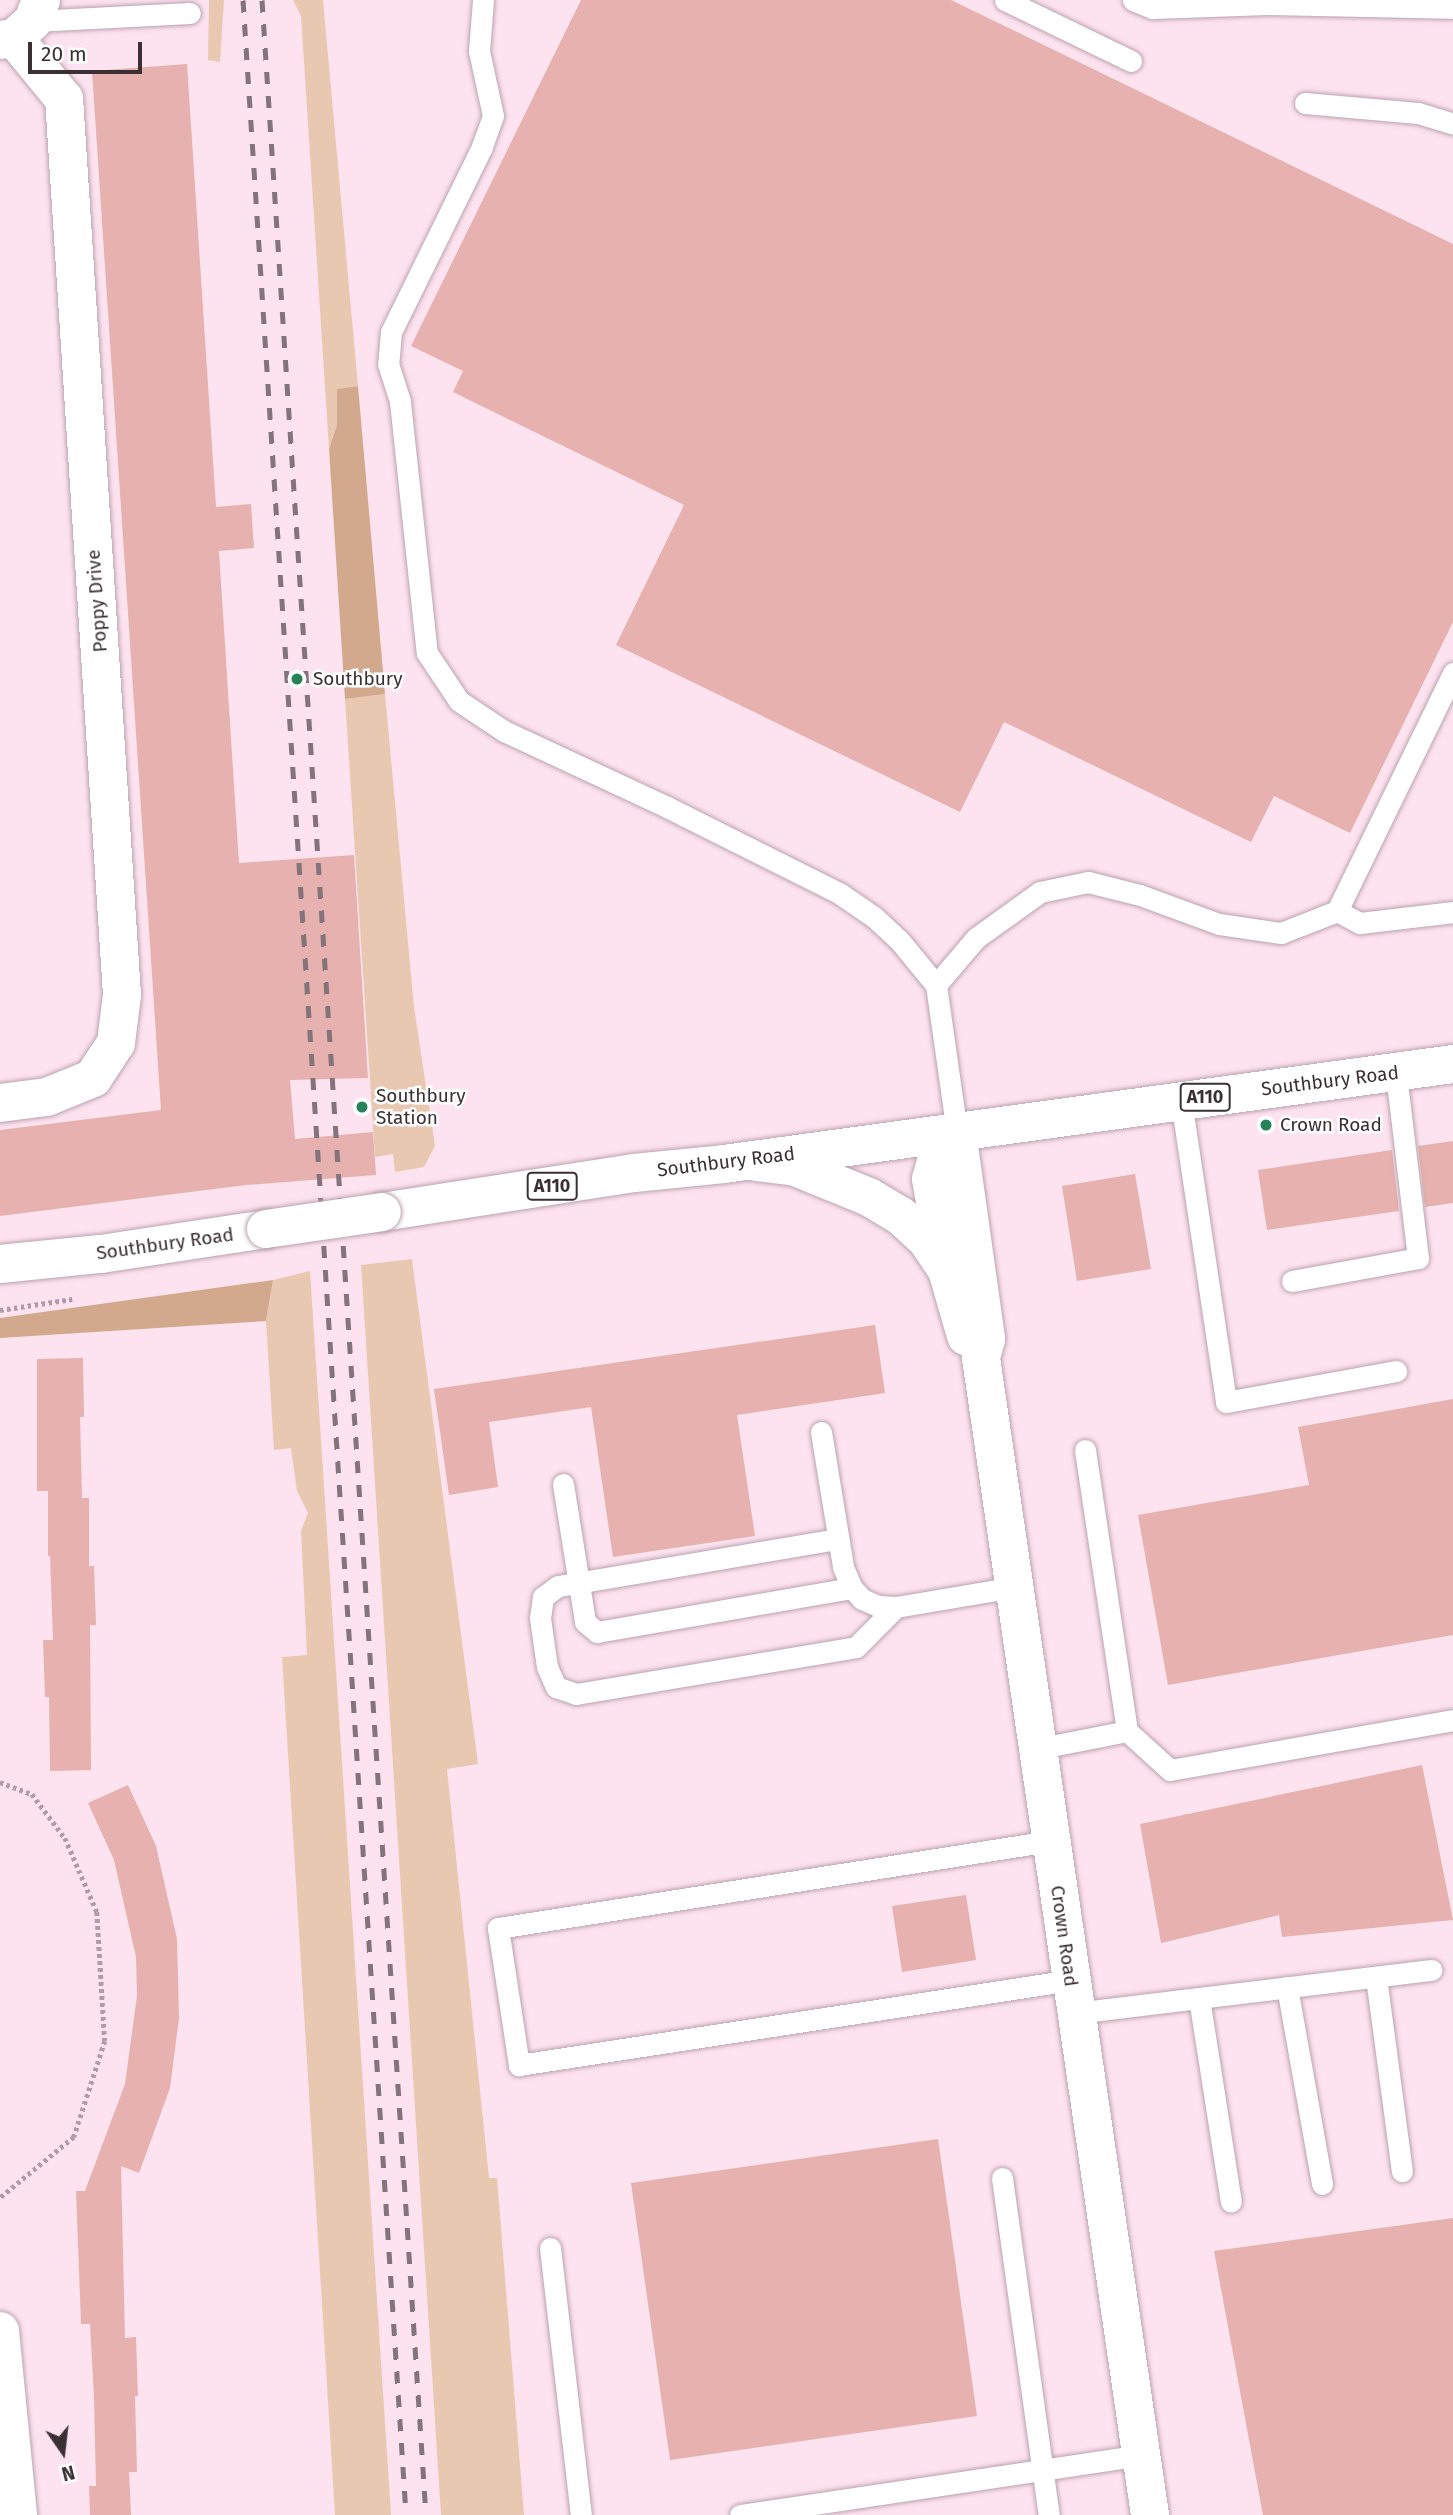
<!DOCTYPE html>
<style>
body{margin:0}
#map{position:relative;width:1453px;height:2515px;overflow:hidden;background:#fde2ef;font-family:"Fira Sans",sans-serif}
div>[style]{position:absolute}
.green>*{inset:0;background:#e9c8b2}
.forest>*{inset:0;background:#d3a98d}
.building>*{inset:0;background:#e6b1ae}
.path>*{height:4.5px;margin-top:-2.25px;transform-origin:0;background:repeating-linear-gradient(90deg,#b19ca6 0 3.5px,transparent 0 7px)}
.roads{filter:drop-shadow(0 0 2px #bba3af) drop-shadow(0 0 2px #bba3af)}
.lane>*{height:21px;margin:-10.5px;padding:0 10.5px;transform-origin:10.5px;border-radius:10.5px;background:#fff}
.street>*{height:38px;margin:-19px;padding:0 19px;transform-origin:19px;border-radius:19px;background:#fff}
.primary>*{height:38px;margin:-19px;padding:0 19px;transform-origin:19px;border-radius:19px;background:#fff}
.rail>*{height:5px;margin-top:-2.5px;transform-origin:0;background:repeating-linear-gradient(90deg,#83737a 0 12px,transparent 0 24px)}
.bridges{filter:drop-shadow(0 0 2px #bba3af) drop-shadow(0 0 2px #bba3af)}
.primary-bridge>*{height:38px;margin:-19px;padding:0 19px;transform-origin:19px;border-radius:19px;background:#fff}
.dots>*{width:19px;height:19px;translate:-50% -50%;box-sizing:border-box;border:4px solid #fff;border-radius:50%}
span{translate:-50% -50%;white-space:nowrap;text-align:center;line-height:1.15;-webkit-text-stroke:5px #fff;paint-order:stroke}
.shield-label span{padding:2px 5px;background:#fff;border:2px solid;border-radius:5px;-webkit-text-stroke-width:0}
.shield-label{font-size:18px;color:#3a3034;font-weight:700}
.street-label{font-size:19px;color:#3a3034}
.poi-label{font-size:19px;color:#3a3034}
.left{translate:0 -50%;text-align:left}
.north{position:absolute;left:28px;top:2417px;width:70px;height:70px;-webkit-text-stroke:5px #fff;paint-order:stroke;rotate:166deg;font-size:19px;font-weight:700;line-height:28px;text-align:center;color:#3a3034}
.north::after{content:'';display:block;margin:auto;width:24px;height:32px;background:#3a3034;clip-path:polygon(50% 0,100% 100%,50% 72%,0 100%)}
.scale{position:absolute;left:28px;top:42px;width:114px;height:32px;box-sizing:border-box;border:4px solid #3a3034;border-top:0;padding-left:9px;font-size:21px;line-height:24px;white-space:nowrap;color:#3a3034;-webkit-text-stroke:5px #fff;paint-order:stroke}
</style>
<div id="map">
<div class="green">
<i style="clip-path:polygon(209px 0,224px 0,220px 62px,208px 60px)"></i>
<i style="clip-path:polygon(293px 0,323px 0,358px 386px,337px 389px,337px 425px,329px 449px,301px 16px)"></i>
<i style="clip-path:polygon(385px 694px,414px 1007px,435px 1146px,424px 1167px,395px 1172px,393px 1154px,375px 1157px,345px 699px)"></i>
<i style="clip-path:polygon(412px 1259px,478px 1764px,447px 1769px,489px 2178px,497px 2178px,524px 2515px,441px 2515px,361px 1265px)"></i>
<i style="clip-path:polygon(310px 1271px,391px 2515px,335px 2515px,282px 1657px,307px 1655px,301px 1531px,308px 1513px,297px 1491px,291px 1448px,274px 1450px,266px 1321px,273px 1280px)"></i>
</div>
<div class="forest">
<i style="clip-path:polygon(358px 386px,385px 694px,345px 699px,329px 449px,337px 425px,337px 389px)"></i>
<i style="clip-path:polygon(273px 1280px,266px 1321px,0 1338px,0 1318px)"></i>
</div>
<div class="building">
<i style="clip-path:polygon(581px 0,951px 0,1453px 244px,1453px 622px,1350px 833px,1274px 796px,1251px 842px,1004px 722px,960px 812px,616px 645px,684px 505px,453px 392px,463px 371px,411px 346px)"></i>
<i style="clip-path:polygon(187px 64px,216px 507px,251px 504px,254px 548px,219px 551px,239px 863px,354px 855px,368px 1078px,290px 1080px,295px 1139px,373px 1132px,376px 1175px,246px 1185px,0 1216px,0 1130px,161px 1110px,92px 71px)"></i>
<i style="clip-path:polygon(1453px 1141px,1453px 1203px,1425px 1207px,1418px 1146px)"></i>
<i style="clip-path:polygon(1392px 1150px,1399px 1211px,1267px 1230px,1258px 1170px)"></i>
<i style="clip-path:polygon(1135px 1174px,1151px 1269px,1077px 1281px,1062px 1186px)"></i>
<i style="clip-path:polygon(875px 1325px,885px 1393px,737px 1415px,755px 1536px,613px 1557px,591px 1407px,489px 1422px,498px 1487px,449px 1495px,434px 1389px)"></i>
<i style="clip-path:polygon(83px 1358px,84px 1417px,80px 1417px,82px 1498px,89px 1498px,89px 1566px,94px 1566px,96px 1625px,90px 1625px,91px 1770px,50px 1771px,49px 1697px,45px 1697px,43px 1640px,53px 1640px,50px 1556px,48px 1556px,48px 1491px,37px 1491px,37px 1359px)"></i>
<i style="clip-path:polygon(1453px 1399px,1453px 1635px,1168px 1685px,1138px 1515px,1309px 1485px,1298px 1427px)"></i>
<i style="clip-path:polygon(1422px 1765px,1453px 1920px,1282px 1937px,1279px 1915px,1161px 1943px,1140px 1824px)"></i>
<i style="clip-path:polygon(128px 1785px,156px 1846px,177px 1939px,179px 2018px,170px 2088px,139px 2173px,121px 2166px,125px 2338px,136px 2337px,138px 2396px,135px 2396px,137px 2472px,129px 2472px,131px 2515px,90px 2515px,89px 2486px,96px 2486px,94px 2397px,90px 2324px,81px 2324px,76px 2191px,85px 2191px,125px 2084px,137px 1996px,136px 1957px,114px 1860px,88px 1803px)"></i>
<i style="clip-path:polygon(966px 1895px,976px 1960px,902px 1972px,892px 1906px)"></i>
<i style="clip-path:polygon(938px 2139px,977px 2416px,670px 2460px,631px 2183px)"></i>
<i style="clip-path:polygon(1453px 2218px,1453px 2515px,1263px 2515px,1214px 2251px)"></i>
</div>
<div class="path">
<i style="left:0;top:1310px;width:73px;rotate:-8.7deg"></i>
<i style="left:0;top:1782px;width:34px;rotate:21deg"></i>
<i style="left:32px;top:1794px;width:55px;rotate:53.1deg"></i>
<i style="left:65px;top:1838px;width:81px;rotate:66.6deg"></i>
<i style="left:97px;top:1912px;width:129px;rotate:86.5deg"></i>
<i style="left:105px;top:2041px;width:101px;rotate:107.9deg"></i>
<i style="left:74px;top:2137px;width:96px;rotate:140.5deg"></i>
</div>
<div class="roads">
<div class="lane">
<i style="left:483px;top:0;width:51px;rotate:94.5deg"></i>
<i style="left:479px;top:51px;width:66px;rotate:77.8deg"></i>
<i style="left:493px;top:116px;width:33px;rotate:110deg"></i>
<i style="left:482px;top:147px;width:206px;rotate:116.2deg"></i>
<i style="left:391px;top:332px;width:32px;rotate:95deg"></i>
<i style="left:388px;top:364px;width:40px;rotate:72deg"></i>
<i style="left:400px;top:402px;width:252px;rotate:83.9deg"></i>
<i style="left:427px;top:653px;width:58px;rotate:56.3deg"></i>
<i style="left:459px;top:701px;width:54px;rotate:33.7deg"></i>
<i style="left:504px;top:731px;width:180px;rotate:25deg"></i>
<i style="left:667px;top:807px;width:192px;rotate:26.6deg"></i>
<i style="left:839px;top:893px;width:42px;rotate:34.4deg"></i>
<i style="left:874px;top:917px;width:34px;rotate:43deg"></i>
<i style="left:899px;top:940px;width:58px;rotate:50.6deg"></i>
<i style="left:936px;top:985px;width:148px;rotate:81.9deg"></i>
<i style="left:1005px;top:0;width:140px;rotate:25.8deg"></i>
<i style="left:1133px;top:0;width:21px;rotate:23deg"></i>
<i style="left:1152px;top:8px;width:115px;rotate:-2deg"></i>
<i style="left:1267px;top:4px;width:186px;rotate:1.2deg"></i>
<i style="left:33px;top:21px;width:157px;rotate:-2.9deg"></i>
<i style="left:1305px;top:103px;width:113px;rotate:5.1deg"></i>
<i style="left:1418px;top:113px;width:37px;rotate:17deg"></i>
<i style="left:1337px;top:911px;width:26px;rotate:28deg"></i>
<i style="left:1360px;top:923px;width:94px;rotate:-6.7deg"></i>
<i style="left:936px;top:985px;width:62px;rotate:-49.6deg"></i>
<i style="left:976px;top:938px;width:79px;rotate:-35.7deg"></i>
<i style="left:1040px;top:892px;width:49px;rotate:-11.8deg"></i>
<i style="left:1088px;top:882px;width:54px;rotate:14deg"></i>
<i style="left:1140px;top:895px;width:84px;rotate:20.2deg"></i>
<i style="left:1219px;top:924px;width:63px;rotate:8.3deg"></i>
<i style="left:1281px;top:933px;width:60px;rotate:-21.4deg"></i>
<i style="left:1337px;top:911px;width:265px;rotate:-64deg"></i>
<i style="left:1181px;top:1100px;width:305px;rotate:81.5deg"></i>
<i style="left:1226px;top:1402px;width:173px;rotate:-10.3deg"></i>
<i style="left:1292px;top:1281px;width:128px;rotate:-10.3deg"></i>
<i style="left:1418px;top:1258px;width:186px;rotate:-96.8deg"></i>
<i style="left:821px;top:1432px;width:137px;rotate:80.7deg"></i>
<i style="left:843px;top:1567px;width:23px;rotate:67deg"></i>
<i style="left:852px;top:1588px;width:15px;rotate:48deg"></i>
<i style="left:862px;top:1599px;width:17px;rotate:24deg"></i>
<i style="left:878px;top:1606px;width:18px;rotate:3deg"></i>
<i style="left:896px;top:1607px;width:120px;rotate:-9.6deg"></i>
<i style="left:1085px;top:1450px;width:284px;rotate:81.5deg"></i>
<i style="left:563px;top:1484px;width:140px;rotate:80.9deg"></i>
<i style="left:585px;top:1622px;width:16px;rotate:40deg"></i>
<i style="left:597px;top:1632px;width:259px;rotate:-9.8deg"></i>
<i style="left:837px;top:1539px;width:283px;rotate:170.4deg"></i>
<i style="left:558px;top:1586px;width:19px;rotate:144deg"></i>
<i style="left:543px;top:1597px;width:21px;rotate:98deg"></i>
<i style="left:540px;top:1618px;width:49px;rotate:81.9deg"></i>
<i style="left:547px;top:1667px;width:22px;rotate:66deg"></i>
<i style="left:556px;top:1687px;width:21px;rotate:19deg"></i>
<i style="left:576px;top:1694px;width:284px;rotate:-9.5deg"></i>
<i style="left:856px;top:1647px;width:57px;rotate:-45deg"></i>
<i style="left:1036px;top:1749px;width:93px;rotate:-11.2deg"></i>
<i style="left:1127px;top:1731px;width:58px;rotate:42.2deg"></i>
<i style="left:1170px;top:1770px;width:287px;rotate:-10deg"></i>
<i style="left:1050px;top:1841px;width:559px;rotate:171.04deg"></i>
<i style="left:498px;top:1928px;width:139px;rotate:81.3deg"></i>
<i style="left:519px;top:2065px;width:559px;rotate:-8.75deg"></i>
<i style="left:1376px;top:1977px;width:196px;rotate:82.4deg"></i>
<i style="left:1287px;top:1987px;width:200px;rotate:79.9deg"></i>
<i style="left:1199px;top:1998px;width:206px;rotate:81.1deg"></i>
<i style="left:1075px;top:2013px;width:359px;rotate:-6.9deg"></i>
<i style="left:1002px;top:2178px;width:340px;rotate:82.1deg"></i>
<i style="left:550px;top:2248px;width:269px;rotate:83.4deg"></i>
<i style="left:740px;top:2515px;width:405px;rotate:-8.5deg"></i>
</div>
<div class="street">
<i style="left:0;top:40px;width:14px;rotate:-8deg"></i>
<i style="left:14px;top:38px;width:25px;rotate:-42deg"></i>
<i style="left:33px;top:21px;width:22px;rotate:-69deg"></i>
<i style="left:0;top:1103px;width:47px;rotate:-7.3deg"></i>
<i style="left:47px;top:1097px;width:50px;rotate:-22.4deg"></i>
<i style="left:93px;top:1078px;width:42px;rotate:-56.7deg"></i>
<i style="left:116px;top:1043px;width:48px;rotate:-82.9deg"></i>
<i style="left:122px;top:995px;width:898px;rotate:-93.7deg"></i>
<i style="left:64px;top:99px;width:79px;rotate:-129.3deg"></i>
<i style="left:957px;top:1132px;width:209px;rotate:82deg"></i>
<i style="left:986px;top:1339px;width:20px;rotate:105deg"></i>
<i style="left:981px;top:1358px;width:1169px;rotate:81.69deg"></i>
<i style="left:756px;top:1162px;width:39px;rotate:7deg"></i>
<i style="left:795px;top:1167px;width:80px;rotate:22.1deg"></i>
<i style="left:869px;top:1197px;width:37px;rotate:31deg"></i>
<i style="left:901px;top:1216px;width:34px;rotate:43deg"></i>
<i style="left:926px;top:1239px;width:37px;rotate:56deg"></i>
<i style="left:947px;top:1270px;width:69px;rotate:73.9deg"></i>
<i style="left:946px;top:1264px;width:86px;rotate:-100deg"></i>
<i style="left:931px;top:1179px;width:22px;rotate:-74deg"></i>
<i style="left:937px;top:1158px;width:33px;rotate:-52deg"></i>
<i style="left:0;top:2331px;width:185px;rotate:84.4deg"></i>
</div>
<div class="primary">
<i style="left:382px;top:1212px;width:255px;rotate:-8.8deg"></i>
<i style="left:634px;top:1173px;width:90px;rotate:-5.7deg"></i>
<i style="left:724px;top:1164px;width:736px;rotate:-7.81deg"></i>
<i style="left:0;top:1264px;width:101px;rotate:-5.7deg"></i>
<i style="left:101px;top:1254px;width:167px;rotate:-8.6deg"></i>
</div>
</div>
<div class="rail">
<i style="left:243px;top:0;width:2520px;rotate:86.29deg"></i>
<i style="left:262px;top:0;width:2520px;rotate:86.27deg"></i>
</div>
<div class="bridges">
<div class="primary-bridge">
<i style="left:266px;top:1229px;width:117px;rotate:-8.3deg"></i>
</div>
</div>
<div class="dots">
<i style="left:297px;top:679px;background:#268259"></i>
<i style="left:362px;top:1107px;background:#268259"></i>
<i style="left:1266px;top:1125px;background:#268259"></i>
</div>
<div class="shield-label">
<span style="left:1205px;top:1097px">A110</span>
<span style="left:552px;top:1186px">A110</span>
</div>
<div class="street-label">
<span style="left:97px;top:601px;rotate:-94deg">Poppy Drive</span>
<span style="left:1330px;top:1081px;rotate:-7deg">Southbury Road</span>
<span style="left:726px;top:1162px;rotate:-7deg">Southbury Road</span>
<span style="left:165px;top:1244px;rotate:-8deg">Southbury Road</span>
<span style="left:1064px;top:1936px;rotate:82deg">Crown Road</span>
</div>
<div class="poi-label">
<span class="left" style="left:313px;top:679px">Southbury</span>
<span class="left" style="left:376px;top:1107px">Southbury<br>Station</span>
<span class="left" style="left:1280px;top:1125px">Crown Road</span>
</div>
<div class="north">N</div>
<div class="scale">20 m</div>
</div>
